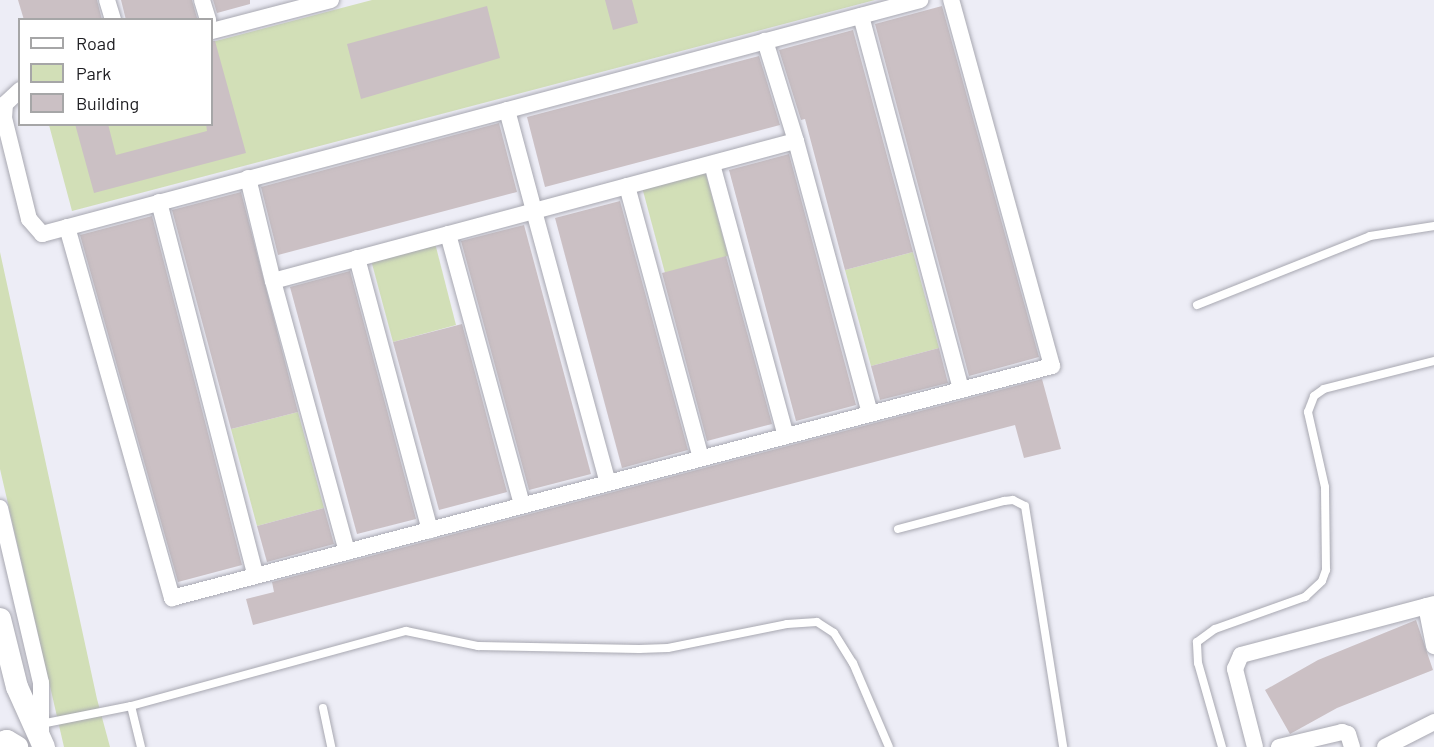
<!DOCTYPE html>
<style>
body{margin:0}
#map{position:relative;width:1434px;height:747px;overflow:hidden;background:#ededf6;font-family:Barlow,sans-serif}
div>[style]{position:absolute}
.green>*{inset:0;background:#d2dfb7}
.building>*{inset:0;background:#cbc0c4}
.roads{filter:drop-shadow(0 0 2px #a8a8b1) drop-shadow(0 0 2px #a8a8b1)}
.service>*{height:8px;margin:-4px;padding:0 4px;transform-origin:4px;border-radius:4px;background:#fff}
.minor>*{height:16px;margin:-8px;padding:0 8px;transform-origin:8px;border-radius:8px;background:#fff}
.secondary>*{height:22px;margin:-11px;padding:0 11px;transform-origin:11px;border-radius:11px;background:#fff}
span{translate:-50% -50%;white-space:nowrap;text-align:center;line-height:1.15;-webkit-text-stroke:4.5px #fff;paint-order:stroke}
.legend{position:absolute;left:18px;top:18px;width:195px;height:108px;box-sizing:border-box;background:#fff;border:2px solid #a6a6a7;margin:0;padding:8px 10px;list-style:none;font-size:18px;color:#202024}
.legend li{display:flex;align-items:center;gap:12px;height:30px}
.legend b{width:30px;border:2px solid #a6a6a7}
</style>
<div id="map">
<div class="green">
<i style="clip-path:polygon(372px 0,875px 0,72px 211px,49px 125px,212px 124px,212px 42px)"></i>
<i style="clip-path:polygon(705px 171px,728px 256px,665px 273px,642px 187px)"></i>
<i style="clip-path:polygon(435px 243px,456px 325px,393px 342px,371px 260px)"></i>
<i style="clip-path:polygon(0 252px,97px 699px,110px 747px,64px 747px,0 469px)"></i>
<i style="clip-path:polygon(913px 252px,939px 348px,871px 366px,845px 270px)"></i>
<i style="clip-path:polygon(298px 412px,324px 508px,257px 526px,231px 429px)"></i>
</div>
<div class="building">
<i style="clip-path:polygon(18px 0,97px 0,102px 20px,24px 20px)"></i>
<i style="clip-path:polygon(121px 0,192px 0,197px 18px,126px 20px)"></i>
<i style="clip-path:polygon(213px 0,250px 0,250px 4px,217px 13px)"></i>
<i style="clip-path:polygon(605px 0,632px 0,638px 23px,613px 30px)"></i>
<i style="clip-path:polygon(487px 6px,500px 58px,361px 99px,347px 44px)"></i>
<i style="clip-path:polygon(942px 6px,1039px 357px,969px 376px,875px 24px)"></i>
<i style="clip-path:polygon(853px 30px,913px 252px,845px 270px,805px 119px,801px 120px,779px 50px)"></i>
<i style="clip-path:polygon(212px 41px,215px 41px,246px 153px,94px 193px,75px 124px,108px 124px,116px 155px,207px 131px,206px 124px,212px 124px)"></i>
<i style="clip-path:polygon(759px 56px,780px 125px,545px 187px,527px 117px)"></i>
<i style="clip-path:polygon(499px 123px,517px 192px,278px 255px,261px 187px)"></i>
<i style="clip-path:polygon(789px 154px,856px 405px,796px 421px,729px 170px)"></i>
<i style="clip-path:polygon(241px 192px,298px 412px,231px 429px,172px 210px)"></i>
<i style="clip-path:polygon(620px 201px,688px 450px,622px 468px,555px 218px)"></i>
<i style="clip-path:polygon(152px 216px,242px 565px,178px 582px,80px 235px)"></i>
<i style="clip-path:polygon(524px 225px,591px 474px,529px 490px,461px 241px)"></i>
<i style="clip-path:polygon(726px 256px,772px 424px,707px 441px,662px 273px)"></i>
<i style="clip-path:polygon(350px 271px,416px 519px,357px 534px,290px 287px)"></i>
<i style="clip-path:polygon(462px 324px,507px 492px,439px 510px,393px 342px)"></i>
<i style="clip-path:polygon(939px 348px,948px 383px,880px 400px,871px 366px)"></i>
<i style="clip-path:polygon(1042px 379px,1061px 449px,1024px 458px,1015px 425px,253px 625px,246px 599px,274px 592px,272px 582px)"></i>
<i style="clip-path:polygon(324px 508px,334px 544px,267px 562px,257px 526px)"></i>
<i style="clip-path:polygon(1416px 620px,1433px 670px,1337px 708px,1290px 734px,1265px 690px,1318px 660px)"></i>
</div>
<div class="roads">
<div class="service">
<i style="left:1197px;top:305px;width:186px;rotate:-21.7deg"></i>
<i style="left:1370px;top:236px;width:65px;rotate:-8.9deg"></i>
<i style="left:898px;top:529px;width:110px;rotate:-14.8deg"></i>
<i style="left:1004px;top:501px;width:9px;rotate:-6deg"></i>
<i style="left:1013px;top:500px;width:13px;rotate:27deg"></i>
<i style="left:1025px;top:506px;width:244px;rotate:81deg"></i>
<i style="left:131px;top:706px;width:42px;rotate:76.3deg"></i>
<i style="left:323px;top:708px;width:40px;rotate:78deg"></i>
<i style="left:41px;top:724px;width:92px;rotate:-11.3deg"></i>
<i style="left:131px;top:706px;width:285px;rotate:-15.3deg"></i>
<i style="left:406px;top:631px;width:74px;rotate:11.8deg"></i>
<i style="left:478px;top:646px;width:161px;rotate:1.1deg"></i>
<i style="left:639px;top:649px;width:29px;rotate:-2deg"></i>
<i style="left:668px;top:648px;width:121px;rotate:-11.4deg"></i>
<i style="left:787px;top:624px;width:30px;rotate:-4deg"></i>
<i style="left:817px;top:622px;width:20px;rotate:33deg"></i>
<i style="left:834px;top:633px;width:36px;rotate:58deg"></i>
<i style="left:853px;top:663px;width:91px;rotate:66.8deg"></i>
<i style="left:1222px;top:747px;width:87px;rotate:-105.9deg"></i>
<i style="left:1198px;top:663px;width:21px;rotate:-93deg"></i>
<i style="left:1197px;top:642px;width:22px;rotate:-36deg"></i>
<i style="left:1215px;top:629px;width:96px;rotate:-19.6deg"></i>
<i style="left:1305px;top:597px;width:23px;rotate:-43deg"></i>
<i style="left:1322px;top:581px;width:12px;rotate:-70deg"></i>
<i style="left:1326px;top:570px;width:83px;rotate:-90.7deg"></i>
<i style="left:1325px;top:487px;width:77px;rotate:-102.8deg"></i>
<i style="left:1308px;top:412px;width:17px;rotate:-69deg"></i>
<i style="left:1314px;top:396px;width:12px;rotate:-35deg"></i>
<i style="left:1324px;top:389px;width:114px;rotate:-14.3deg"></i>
</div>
<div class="minor">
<i style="left:107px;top:0;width:21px;rotate:73deg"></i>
<i style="left:202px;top:0;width:21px;rotate:73deg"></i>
<i style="left:861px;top:16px;width:387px;rotate:75deg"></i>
<i style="left:212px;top:31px;width:123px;rotate:-14.6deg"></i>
<i style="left:20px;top:90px;width:21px;rotate:137deg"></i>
<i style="left:5px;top:104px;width:14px;rotate:94deg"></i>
<i style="left:4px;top:118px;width:104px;rotate:76.1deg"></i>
<i style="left:29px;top:219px;width:20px;rotate:49deg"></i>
<i style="left:42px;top:234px;width:909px;rotate:-14.92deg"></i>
<i style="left:507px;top:110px;width:105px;rotate:75deg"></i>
<i style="left:534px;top:211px;width:271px;rotate:-15deg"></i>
<i style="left:796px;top:141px;width:105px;rotate:-107.2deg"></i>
<i style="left:796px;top:141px;width:283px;rotate:74.8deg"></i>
<i style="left:712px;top:164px;width:282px;rotate:74.8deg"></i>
<i style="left:248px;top:178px;width:106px;rotate:76.4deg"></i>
<i style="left:273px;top:281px;width:270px;rotate:-15deg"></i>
<i style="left:534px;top:211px;width:282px;rotate:74.8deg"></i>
<i style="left:627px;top:186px;width:282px;rotate:74.8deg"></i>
<i style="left:159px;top:202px;width:386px;rotate:75.5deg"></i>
<i style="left:67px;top:227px;width:386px;rotate:74.2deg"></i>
<i style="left:172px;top:598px;width:910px;rotate:-14.77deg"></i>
<i style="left:1052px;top:366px;width:380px;rotate:-105.4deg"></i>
<i style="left:448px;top:234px;width:281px;rotate:74.7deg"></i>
<i style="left:357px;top:258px;width:282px;rotate:75deg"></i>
<i style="left:273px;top:281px;width:281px;rotate:74.7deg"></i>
<i style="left:0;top:508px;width:180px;rotate:76.8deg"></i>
<i style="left:41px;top:683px;width:53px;rotate:90deg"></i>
<i style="left:1426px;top:606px;width:41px;rotate:78.7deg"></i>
<i style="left:1255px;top:747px;width:81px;rotate:-104.4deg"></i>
<i style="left:1235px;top:669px;width:15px;rotate:-67deg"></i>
<i style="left:1241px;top:655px;width:200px;rotate:-14.8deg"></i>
<i style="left:1279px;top:747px;width:65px;rotate:-13.4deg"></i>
<i style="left:1342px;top:732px;width:6px;rotate:18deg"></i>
<i style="left:1348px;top:734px;width:14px;rotate:73deg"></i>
<i style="left:1385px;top:747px;width:55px;rotate:-27deg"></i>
</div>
<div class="secondary">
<i style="left:0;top:619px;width:70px;rotate:76deg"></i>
<i style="left:17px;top:687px;width:66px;rotate:65.8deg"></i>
<i style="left:0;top:743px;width:7px;rotate:-16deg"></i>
<i style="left:7px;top:741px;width:12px;rotate:31deg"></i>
</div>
</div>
<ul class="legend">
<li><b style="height:8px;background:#fff"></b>Road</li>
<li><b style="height:16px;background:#d2dfb7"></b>Park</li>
<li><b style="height:16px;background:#cbc0c4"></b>Building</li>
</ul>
</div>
